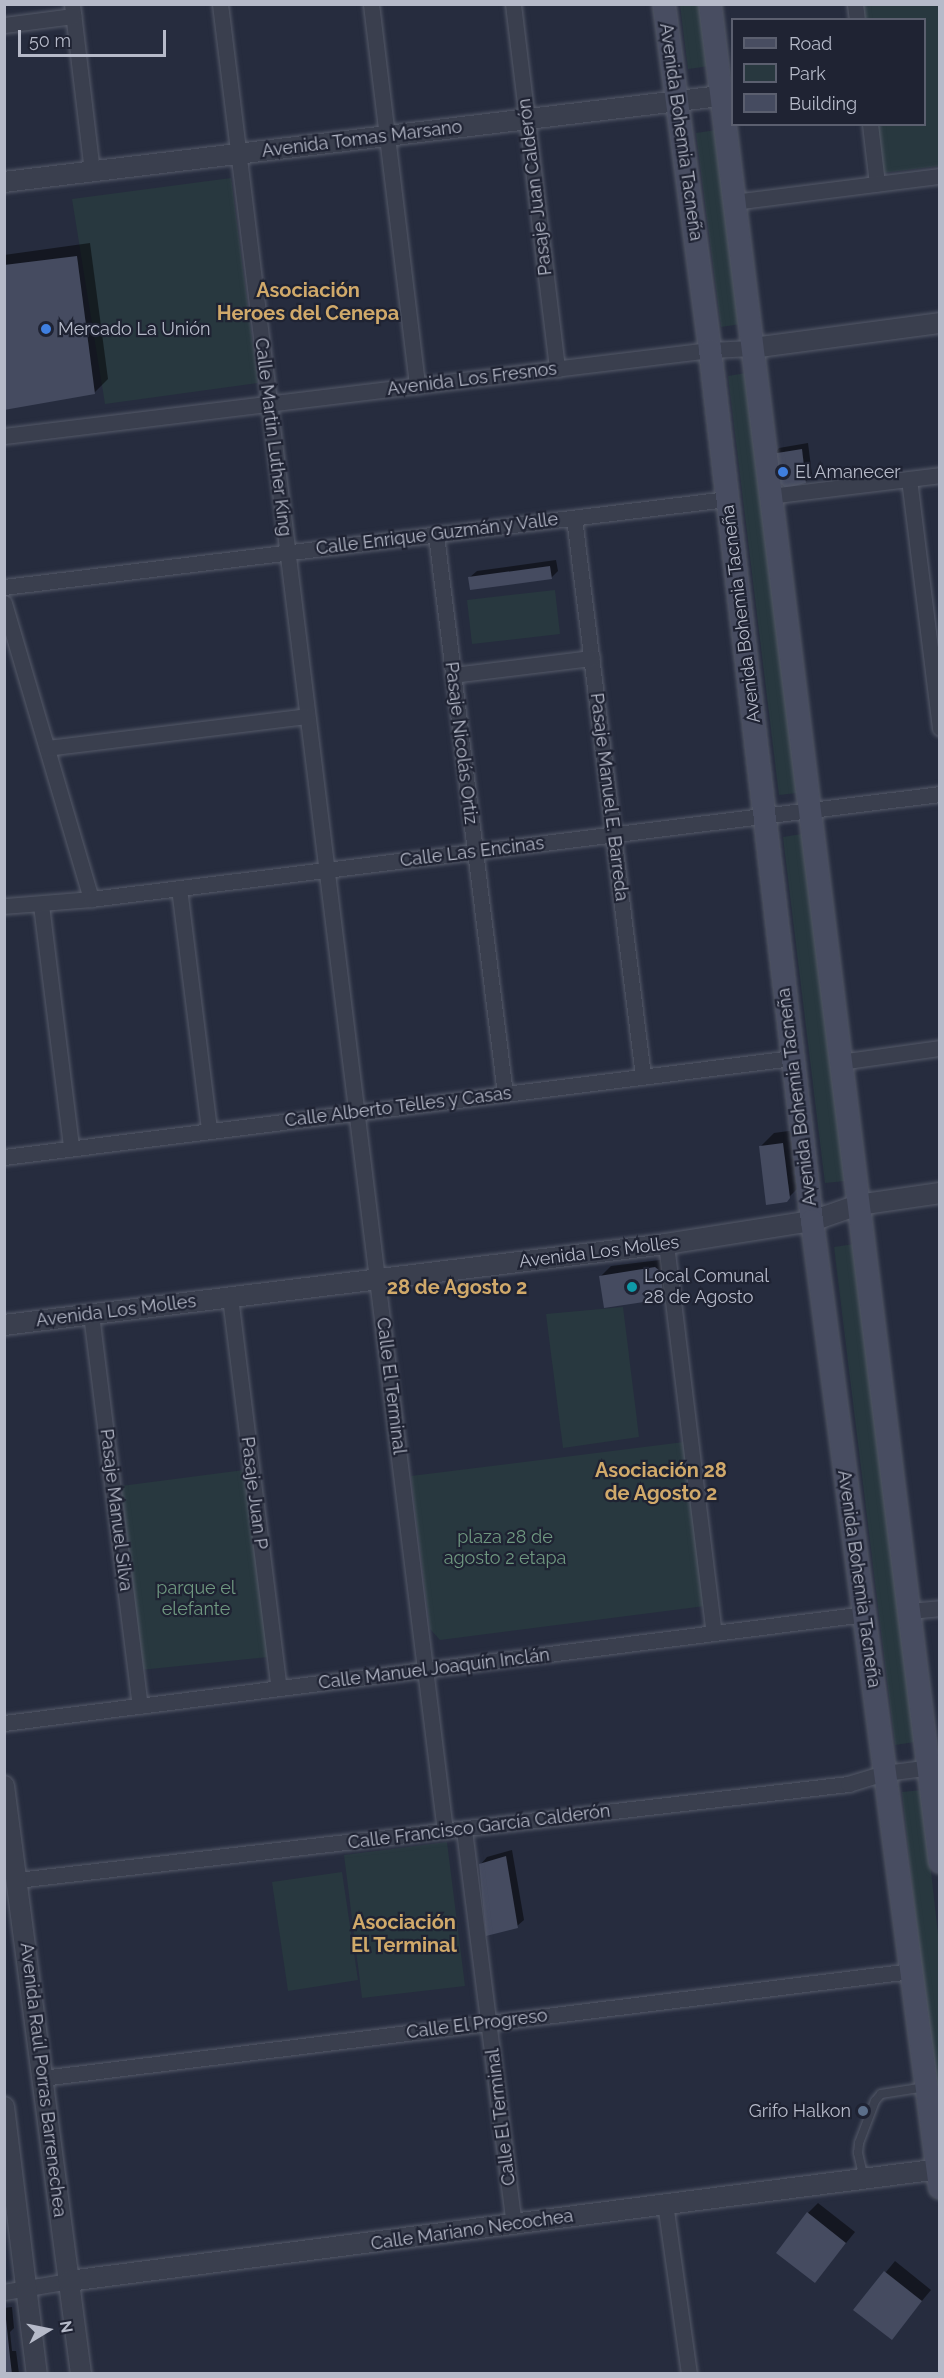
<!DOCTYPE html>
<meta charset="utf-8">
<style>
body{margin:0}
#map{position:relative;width:944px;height:2378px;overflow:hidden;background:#262c3e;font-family:Raleway,sans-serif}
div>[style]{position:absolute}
.green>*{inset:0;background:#28383f}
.shadow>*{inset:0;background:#0007}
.building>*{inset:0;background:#454b60}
.roads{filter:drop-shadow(0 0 2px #555a69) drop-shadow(0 0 2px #555a69)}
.service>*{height:8px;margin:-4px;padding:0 4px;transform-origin:4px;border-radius:4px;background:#3a3f4e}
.minor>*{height:15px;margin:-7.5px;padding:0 7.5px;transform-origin:7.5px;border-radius:7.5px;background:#3a3f4e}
.tertiary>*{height:20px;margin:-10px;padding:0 10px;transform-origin:10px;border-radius:10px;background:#3a3f4e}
.secondary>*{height:22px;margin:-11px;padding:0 11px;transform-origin:11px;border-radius:11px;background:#484d61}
.dots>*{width:16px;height:16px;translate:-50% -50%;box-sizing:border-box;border:3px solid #1f2333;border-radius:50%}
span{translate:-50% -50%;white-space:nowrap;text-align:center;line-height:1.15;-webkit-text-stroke:4.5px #1f2333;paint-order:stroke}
.street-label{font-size:18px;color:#b6bac9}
.poi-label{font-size:18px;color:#b6bac9}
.left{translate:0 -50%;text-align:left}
.right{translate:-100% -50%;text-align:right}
.park-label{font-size:18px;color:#6f9880}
.neighbourhood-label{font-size:20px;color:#d0a96a;font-weight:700}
.frame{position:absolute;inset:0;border:6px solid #b6bac9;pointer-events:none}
.legend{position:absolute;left:731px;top:18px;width:195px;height:108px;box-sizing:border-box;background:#1f2333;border:2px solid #5b5f6f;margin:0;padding:8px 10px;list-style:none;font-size:18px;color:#b6bac9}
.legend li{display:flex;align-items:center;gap:12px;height:30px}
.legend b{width:30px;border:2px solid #5b5f6f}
.north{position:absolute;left:18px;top:2300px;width:60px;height:60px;-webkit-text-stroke:4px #1f2333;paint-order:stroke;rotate:80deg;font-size:16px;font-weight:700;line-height:24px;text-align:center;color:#b6bac9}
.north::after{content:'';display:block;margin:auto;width:21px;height:27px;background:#b6bac9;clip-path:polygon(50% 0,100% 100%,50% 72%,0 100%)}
.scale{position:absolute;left:18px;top:30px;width:148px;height:27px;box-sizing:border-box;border:3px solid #b6bac9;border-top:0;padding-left:8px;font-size:18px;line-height:21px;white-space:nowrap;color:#b6bac9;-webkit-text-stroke:4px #1f2333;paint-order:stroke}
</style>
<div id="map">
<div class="green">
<i style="clip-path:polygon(680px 5px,702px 5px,710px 66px,688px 69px)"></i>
<i style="clip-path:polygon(860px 5px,939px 5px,939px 166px,882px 173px,876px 125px,924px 124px,924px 20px,862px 19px)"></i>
<i style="clip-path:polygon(716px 130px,741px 324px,721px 327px,696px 133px)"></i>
<i style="clip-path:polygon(231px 178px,258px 383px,105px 404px,72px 199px)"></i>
<i style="clip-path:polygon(746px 373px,797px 793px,779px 795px,728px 376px)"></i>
<i style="clip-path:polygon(555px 590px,560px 634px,472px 644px,467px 600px)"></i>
<i style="clip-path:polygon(802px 834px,845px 1181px,825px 1183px,783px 837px)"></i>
<i style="clip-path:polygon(854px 1244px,915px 1742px,895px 1745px,834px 1247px)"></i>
<i style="clip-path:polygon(623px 1307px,639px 1437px,563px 1448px,546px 1314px)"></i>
<i style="clip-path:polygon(684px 1442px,705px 1606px,440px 1640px,430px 1629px,411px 1476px)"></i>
<i style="clip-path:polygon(244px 1470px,268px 1657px,140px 1670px,121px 1486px)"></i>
<i style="clip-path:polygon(922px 1790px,940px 1952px,939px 2131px,902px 1792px)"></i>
<i style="clip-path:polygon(447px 1842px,465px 1986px,362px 1998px,344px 1855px)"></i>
<i style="clip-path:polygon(342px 1872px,358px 1980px,288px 1991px,272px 1882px)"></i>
</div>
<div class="shadow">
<i style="clip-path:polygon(90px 243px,108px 379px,94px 393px,4px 409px,4px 255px)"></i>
<i style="clip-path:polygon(808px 443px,812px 475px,805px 482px,773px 455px,779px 448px)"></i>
<i style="clip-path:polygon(556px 560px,558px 571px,551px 578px,470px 577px,477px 571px)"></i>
<i style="clip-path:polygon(796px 1130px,803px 1183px,786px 1200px,761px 1146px,774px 1133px)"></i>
<i style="clip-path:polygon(668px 1259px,673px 1287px,663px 1298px,601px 1276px,611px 1266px)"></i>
<i style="clip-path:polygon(512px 1850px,524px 1920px,517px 1926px,481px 1864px,487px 1857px)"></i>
<i style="clip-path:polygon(818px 2203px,855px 2232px,815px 2281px,808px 2213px)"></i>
<i style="clip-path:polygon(895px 2261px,931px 2290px,891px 2338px,855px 2310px)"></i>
<i style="clip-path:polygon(12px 2307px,14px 2328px,10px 2332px,12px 2351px,16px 2351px,19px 2374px,4px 2374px,4px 2308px)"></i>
</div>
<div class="building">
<i style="clip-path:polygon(77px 256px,95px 394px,4px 410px,4px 265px)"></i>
<i style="clip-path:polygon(802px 449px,806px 483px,786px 488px,775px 480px,771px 454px)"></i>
<i style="clip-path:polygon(550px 566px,552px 579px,470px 590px,468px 577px)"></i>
<i style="clip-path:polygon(783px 1143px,790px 1198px,787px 1202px,766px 1205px,759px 1146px)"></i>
<i style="clip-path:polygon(655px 1267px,660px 1271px,664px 1299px,604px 1308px,599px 1276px)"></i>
<i style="clip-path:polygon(506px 1856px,518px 1928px,486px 1936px,479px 1864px)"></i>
<i style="clip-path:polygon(807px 2212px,846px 2243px,815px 2283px,776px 2253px)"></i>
<i style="clip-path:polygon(884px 2271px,922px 2301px,892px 2340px,853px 2310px)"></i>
<i style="clip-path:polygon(6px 2319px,10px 2357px,12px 2374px,4px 2374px)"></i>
</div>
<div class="roads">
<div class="service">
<i style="left:864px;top:2179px;width:27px;rotate:-103deg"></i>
<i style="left:858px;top:2153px;width:10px;rotate:-84deg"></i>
<i style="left:859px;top:2143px;width:45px;rotate:-69.1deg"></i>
<i style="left:875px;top:2101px;width:9px;rotate:-49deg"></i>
<i style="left:881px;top:2094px;width:45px;rotate:-9deg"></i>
</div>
<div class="minor">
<i style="left:72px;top:4px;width:169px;rotate:83.2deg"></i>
<i style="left:220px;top:4px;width:1841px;rotate:82.98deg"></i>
<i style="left:371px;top:4px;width:385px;rotate:83.1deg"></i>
<i style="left:513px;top:4px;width:368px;rotate:83.1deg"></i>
<i style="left:855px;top:4px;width:16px;rotate:83deg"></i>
<i style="left:4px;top:25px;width:70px;rotate:-7.4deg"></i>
<i style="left:870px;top:124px;width:60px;rotate:83.3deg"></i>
<i style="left:733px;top:202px;width:209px;rotate:-7.2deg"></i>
<i style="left:4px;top:436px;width:711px;rotate:-6.95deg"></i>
<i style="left:710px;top:350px;width:42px;rotate:-2.7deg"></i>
<i style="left:909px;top:479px;width:251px;rotate:82.9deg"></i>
<i style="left:770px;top:496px;width:171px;rotate:-7deg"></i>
<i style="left:574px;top:518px;width:562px;rotate:82.95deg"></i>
<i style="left:436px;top:535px;width:563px;rotate:82.96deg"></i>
<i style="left:4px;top:587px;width:728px;rotate:-6.94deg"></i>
<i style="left:4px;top:603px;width:309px;rotate:73.6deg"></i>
<i style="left:453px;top:675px;width:140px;rotate:-7deg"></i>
<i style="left:47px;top:748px;width:262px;rotate:-7deg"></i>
<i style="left:179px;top:888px;width:244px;rotate:82.9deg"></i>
<i style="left:41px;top:905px;width:244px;rotate:82.9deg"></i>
<i style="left:4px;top:906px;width:87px;rotate:-4.6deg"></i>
<i style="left:91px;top:899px;width:855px;rotate:-7.05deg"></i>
<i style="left:840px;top:1062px;width:101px;rotate:-8deg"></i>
<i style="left:4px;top:1157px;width:794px;rotate:-7.16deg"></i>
<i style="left:666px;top:1244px;width:392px;rotate:83deg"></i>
<i style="left:230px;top:1297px;width:394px;rotate:82.9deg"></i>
<i style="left:91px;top:1314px;width:395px;rotate:82.9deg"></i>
<i style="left:908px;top:1611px;width:32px;rotate:-5deg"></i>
<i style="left:4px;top:1723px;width:867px;rotate:-7.22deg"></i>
<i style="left:464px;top:1830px;width:398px;rotate:82.8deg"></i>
<i style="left:17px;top:1880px;width:837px;rotate:-6.59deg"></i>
<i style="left:848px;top:1784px;width:39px;rotate:-17deg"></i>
<i style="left:885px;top:1773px;width:55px;rotate:-7.3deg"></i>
<i style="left:42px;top:2078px;width:876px;rotate:-7.02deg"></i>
<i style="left:665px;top:2203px;width:173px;rotate:82deg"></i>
<i style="left:4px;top:2292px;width:66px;rotate:-9.6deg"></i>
</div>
<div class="tertiary">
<i style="left:4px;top:182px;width:721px;rotate:-6.85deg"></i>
<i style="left:752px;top:348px;width:190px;rotate:-7.6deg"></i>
<i style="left:4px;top:1325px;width:667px;rotate:-6.98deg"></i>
<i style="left:666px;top:1244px;width:148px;rotate:-9deg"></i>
<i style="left:812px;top:1221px;width:49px;rotate:-19.2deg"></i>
<i style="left:858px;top:1205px;width:83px;rotate:-8.3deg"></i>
<i style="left:4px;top:1786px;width:593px;rotate:82.54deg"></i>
<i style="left:4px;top:2107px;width:269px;rotate:83deg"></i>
<i style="left:69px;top:2281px;width:878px;rotate:-7.33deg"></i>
</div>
<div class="secondary">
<i style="left:664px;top:4px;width:349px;rotate:82.4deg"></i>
<i style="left:710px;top:350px;width:877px;rotate:83.32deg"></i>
<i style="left:812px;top:1221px;width:975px;rotate:82.46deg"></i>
<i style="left:710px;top:4px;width:1872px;rotate:82.94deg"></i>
</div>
</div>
<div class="dots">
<i style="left:46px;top:329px;background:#3f7fe0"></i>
<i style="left:783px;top:472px;background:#3f7fe0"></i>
<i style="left:632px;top:1287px;background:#0f9aa8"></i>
<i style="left:863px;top:2111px;background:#5c6f8a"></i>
</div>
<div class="street-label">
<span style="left:681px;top:132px;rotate:82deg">Avenida Bohemia Tacneña</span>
<span style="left:362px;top:139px;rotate:-7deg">Avenida Tomas Marsano</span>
<span style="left:535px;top:187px;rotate:-97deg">Pasaje Juan Calderón</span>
<span style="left:472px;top:379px;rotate:-7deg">Avenida Los Fresnos</span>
<span style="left:273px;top:437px;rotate:83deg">Calle Martin Luther King</span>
<span style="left:437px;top:534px;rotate:-7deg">Calle Enrique Guzmán y Valle</span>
<span style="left:741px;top:614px;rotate:-97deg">Avenida Bohemia Tacneña</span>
<span style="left:461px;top:743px;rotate:83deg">Pasaje Nicolás Ortiz</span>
<span style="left:609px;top:797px;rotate:83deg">Pasaje Manuel E. Barreda</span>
<span style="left:472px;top:852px;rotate:-7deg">Calle Las Encinas</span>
<span style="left:797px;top:1097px;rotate:-97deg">Avenida Bohemia Tacneña</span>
<span style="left:398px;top:1107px;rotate:-7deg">Calle Alberto Telles y Casas</span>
<span style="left:599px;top:1252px;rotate:-7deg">Avenida Los Molles</span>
<span style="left:116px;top:1311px;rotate:-7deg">Avenida Los Molles</span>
<span style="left:391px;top:1386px;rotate:83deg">Calle El Terminal</span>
<span style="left:254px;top:1493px;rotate:83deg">Pasaje Juan P</span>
<span style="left:116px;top:1510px;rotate:83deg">Pasaje Manuel Silva</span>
<span style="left:859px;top:1579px;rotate:82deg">Avenida Bohemia Tacneña</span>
<span style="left:434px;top:1669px;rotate:-7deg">Calle Manuel Joaquín Inclán</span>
<span style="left:479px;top:1827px;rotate:-7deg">Calle Francisco García Calderón</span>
<span style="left:477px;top:2024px;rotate:-7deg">Calle El Progreso</span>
<span style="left:43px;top:2080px;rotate:83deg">Avenida Raúl Porras Barrenechea</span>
<span style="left:501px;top:2117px;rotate:-97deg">Calle El Terminal</span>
<span style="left:472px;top:2230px;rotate:-8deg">Calle Mariano Necochea</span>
</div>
<div class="poi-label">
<span class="left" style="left:58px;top:329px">Mercado La Unión</span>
<span class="left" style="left:795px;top:472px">El Amanecer</span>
<span class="left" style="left:644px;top:1287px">Local Comunal<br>28 de Agosto</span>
<span class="right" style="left:851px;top:2111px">Grifo Halkon</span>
</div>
<div class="park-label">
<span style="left:505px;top:1548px">plaza 28 de<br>agosto 2 etapa</span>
<span style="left:196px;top:1599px">parque el<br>elefante</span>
</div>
<div class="neighbourhood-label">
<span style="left:308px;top:302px">Asociación<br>Heroes del Cenepa</span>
<span style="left:457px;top:1287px">28 de Agosto 2</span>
<span style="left:661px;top:1482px">Asociación 28<br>de Agosto 2</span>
<span style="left:404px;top:1934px">Asociación<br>El Terminal</span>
</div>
<div class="frame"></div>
<ul class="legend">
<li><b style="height:8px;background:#484d61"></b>Road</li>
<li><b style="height:16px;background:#28383f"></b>Park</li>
<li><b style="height:16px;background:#454b60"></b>Building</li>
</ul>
<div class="north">N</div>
<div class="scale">50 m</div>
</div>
